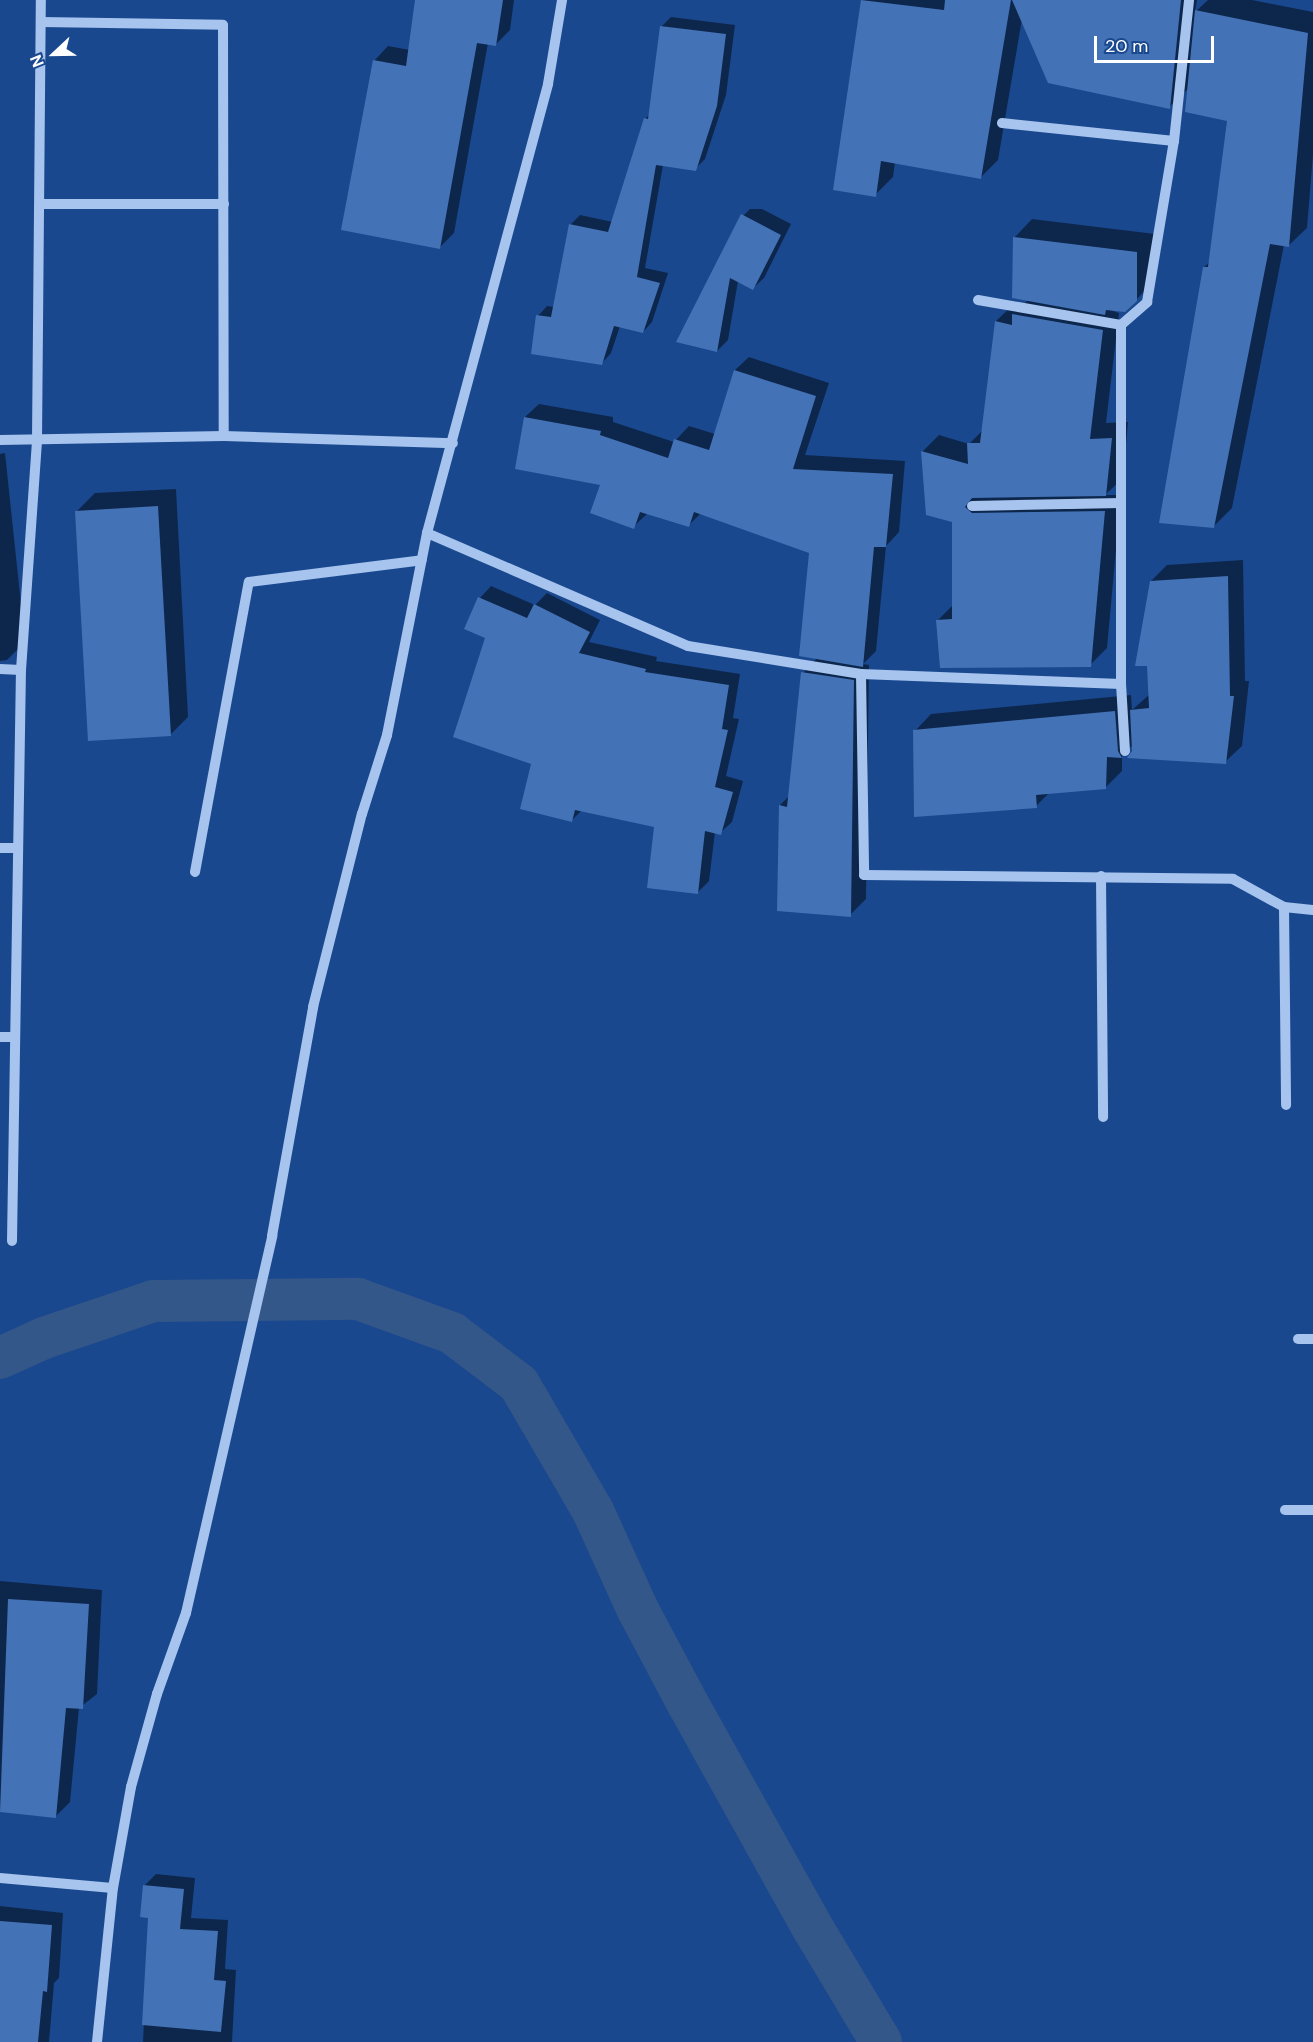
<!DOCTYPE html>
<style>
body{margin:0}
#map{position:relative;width:1313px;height:2042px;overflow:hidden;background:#1a488e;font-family:"DM Sans",sans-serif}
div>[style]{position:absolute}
.shadow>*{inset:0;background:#0007}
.canal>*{height:42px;margin:-21px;padding:0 21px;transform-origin:21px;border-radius:21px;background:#345789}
.building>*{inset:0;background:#4372b6}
.minor>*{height:10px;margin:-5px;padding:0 5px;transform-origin:5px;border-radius:5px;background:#a6c4ee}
span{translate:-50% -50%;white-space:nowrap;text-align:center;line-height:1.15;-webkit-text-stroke:4.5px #1a488e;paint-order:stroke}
.north{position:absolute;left:24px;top:24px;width:60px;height:60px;-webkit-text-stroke:4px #1a488e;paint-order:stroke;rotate:248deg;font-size:16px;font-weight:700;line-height:24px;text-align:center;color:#fff}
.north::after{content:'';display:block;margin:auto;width:21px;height:27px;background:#fff;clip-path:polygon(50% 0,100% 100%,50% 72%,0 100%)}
.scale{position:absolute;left:1094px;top:36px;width:120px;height:27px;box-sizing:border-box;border:3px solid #fff;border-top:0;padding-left:8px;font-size:18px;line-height:21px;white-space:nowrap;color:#fff;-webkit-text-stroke:4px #1a488e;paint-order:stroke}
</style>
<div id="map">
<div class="shadow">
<i style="clip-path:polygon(417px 0,514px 0,510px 30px,496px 44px,488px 43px,454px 233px,440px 247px,374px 61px,388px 46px,410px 50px)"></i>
<i style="clip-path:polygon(862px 0,1197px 0,1195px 12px,1208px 0,1252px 0,1313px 12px,1313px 155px,1307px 228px,1288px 246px,1284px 245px,1232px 508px,1214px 526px,1204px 267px,1211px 261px,1228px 120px,1189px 88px,1169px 107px,1022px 19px,998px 160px,980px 178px,895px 162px,893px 177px,875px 195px,834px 189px)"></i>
<i style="clip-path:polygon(671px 17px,735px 25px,726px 95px,705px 159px,695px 169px,663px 165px,645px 268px,668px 273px,652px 322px,643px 332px,620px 326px,611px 353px,602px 363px,538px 316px,547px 306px,554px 307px,570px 225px,580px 215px,613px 222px,645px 119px,651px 113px,661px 27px)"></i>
<i style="clip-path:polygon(750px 209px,762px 209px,791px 224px,764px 278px,753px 288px,738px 281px,728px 340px,717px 351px,739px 220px)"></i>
<i style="clip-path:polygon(1032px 219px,1155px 234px,1154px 281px,1136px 300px,1107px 309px,1119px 313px,1106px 423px,1128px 422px,1123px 478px,1105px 495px,1121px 495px,1107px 648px,1090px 665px,937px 621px,954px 604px,954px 521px,922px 452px,939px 435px,969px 444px,983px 430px,996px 321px,1013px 305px,1021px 307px,1028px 300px,1014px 238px)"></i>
<i style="clip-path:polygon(749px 357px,829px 383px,805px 455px,905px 461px,899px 532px,886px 546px,876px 651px,863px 664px,869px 665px,866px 899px,850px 915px,780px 805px,789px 796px,803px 673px,817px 658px,811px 552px,701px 513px,689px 525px,648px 513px,633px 527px,602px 483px,525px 417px,539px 404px,613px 417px,613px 422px,674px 442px,689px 426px,715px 434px,735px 370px)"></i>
<i style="clip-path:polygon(5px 453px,25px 642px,7px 660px,0 661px,0 454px)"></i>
<i style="clip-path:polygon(176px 489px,188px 717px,170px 735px,77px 511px,95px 493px)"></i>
<i style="clip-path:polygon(1243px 560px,1245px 681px,1249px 681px,1242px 746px,1225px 762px,1134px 751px,1134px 744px,1122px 755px,1122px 771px,1105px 788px,1050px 792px,1036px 806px,915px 731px,931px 714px,1131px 695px,1132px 710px,1150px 694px,1151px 581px,1167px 565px)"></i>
<i style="clip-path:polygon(491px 586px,535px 605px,547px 593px,600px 620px,589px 642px,657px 657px,656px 661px,740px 674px,733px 718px,739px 719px,726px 776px,743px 781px,732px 822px,720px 833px,715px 832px,709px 881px,698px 892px,655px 826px,582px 810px,572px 820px,533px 763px,487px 638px,480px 598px)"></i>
<i style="clip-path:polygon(0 1581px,102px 1590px,97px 1694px,79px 1708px,70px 1802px,55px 1817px,0 1811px)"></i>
<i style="clip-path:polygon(156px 1874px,195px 1878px,191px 1918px,228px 1920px,225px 1969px,236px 1970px,232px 2042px,143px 2042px,149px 1916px,144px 1886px)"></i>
<i style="clip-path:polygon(0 1906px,63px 1913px,59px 1978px,54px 1983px,49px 2042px,0 2042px)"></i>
</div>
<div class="canal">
<i style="left:0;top:1358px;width:48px;rotate:-24.4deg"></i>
<i style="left:44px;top:1338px;width:115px;rotate:-18.7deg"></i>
<i style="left:153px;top:1301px;width:205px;rotate:-0.6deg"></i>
<i style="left:358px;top:1299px;width:100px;rotate:19.9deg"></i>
<i style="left:452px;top:1333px;width:84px;rotate:37.3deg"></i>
<i style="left:519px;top:1384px;width:147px;rotate:59.8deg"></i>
<i style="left:593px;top:1511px;width:109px;rotate:65.6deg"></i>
<i style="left:638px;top:1610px;width:106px;rotate:62deg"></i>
<i style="left:688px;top:1704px;width:253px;rotate:60.9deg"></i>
<i style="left:811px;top:1925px;width:136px;rotate:59.1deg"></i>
</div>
<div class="building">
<i style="clip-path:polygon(415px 0,503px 0,496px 46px,477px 43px,440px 249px,341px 230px,373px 60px,406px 66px)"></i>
<i style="clip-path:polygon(861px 0,944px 10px,945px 0,1011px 0,981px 179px,881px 161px,876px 197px,833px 190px)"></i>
<i style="clip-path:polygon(1012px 0,1181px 0,1170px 109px,1048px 83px)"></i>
<i style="clip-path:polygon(1195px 10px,1308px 33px,1289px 247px,1270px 244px,1214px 528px,1159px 523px,1203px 267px,1208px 267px,1227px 121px,1185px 112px)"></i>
<i style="clip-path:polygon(660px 26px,726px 34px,717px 106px,696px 171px,656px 165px,637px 277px,660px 283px,643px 333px,614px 326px,602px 365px,531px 354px,536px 315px,551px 317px,569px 224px,608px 232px,644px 118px,648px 119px)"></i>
<i style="clip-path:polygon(741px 214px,781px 235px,753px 290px,730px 278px,717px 352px,676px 342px)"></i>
<i style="clip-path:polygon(1013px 237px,1137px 252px,1137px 301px,1125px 312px,1106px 310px,1105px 315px,1012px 298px)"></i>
<i style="clip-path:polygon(1012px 314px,1103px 330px,1090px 439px,1112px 438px,1106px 496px,972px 498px,965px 507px,972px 513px,1105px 511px,1091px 667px,940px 668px,936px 620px,952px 619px,952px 522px,926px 515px,921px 451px,968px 464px,967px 443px,980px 443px,995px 321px,1012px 325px)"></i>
<i style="clip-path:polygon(734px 370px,816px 396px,793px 469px,893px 474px,886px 547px,874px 547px,863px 667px,799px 656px,809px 553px,694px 512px,689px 527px,640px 512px,634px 529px,590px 513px,600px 485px,515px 469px,524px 417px,601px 431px,600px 435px,668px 458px,674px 439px,709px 450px)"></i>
<i style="clip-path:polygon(158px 506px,171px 736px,88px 741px,75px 511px)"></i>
<i style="clip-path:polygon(1228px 576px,1230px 696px,1234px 696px,1226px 764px,1127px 758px,1132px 751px,1130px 710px,1149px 708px,1147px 666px,1135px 666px,1150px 581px)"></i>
<i style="clip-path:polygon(478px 597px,527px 618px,534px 604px,590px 632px,579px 653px,646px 669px,645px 672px,729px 685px,722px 729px,728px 730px,715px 787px,733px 792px,721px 835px,705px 831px,698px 894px,647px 888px,654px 827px,575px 810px,572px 822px,520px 809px,531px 764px,453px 737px,485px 638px,464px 629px)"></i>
<i style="clip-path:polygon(801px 672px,854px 680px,851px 917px,777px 911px,779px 805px,787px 807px)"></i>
<i style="clip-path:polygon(1115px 711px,1118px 751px,1122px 758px,1107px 757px,1106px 789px,1036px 795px,1037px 808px,914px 817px,913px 730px)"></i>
<i style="clip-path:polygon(8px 1599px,89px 1604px,83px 1709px,66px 1708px,56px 1818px,0 1812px)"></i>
<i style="clip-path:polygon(143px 1885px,184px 1889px,180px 1929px,218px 1931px,214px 1980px,226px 1981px,221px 2032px,142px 2025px,148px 1918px,140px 1917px)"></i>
<i style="clip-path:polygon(0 1921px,52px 1925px,47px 1992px,43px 1991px,38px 2042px,0 2042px)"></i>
</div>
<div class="minor">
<i style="left:41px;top:22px;width:182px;rotate:0.9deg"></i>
<i style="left:223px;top:25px;width:411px;rotate:89.9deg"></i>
<i style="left:1002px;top:123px;width:173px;rotate:6deg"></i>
<i style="left:40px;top:204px;width:184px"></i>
<i style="left:978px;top:300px;width:145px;rotate:9.9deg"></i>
<i style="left:0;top:440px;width:224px;rotate:-1deg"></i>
<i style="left:224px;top:436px;width:229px;rotate:1.8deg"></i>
<i style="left:972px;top:506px;width:149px;rotate:-1.2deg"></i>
<i style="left:427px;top:533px;width:284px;rotate:23.4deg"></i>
<i style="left:688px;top:646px;width:175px;rotate:9.2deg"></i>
<i style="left:861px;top:674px;width:260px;rotate:2.2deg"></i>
<i style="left:0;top:669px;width:21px;rotate:3deg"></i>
<i style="left:861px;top:674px;width:201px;rotate:89.1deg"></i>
<i style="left:864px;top:875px;width:369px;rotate:0.6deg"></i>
<i style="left:1233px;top:879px;width:58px;rotate:28.8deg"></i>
<i style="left:1284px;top:907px;width:29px;rotate:6deg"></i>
<i style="left:1125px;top:751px;width:67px;rotate:-93.4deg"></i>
<i style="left:1121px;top:684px;width:359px;rotate:-90deg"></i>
<i style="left:1121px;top:325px;width:35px;rotate:-41deg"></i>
<i style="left:1147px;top:302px;width:163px;rotate:-80.5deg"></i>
<i style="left:1174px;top:141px;width:142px;rotate:-83.9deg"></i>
<i style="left:0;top:848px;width:18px"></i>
<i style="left:195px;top:872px;width:295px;rotate:-79.5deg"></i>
<i style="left:249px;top:582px;width:174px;rotate:-7.2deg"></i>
<i style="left:1101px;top:876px;width:241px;rotate:89.5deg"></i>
<i style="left:1284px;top:907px;width:198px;rotate:89.4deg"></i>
<i style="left:0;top:1037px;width:15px"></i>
<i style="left:12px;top:1241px;width:571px;rotate:-89.1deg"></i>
<i style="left:21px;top:670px;width:231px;rotate:-86deg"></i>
<i style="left:37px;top:440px;width:440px;rotate:-89.5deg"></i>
<i style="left:1298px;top:1339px;width:15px"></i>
<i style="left:1285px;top:1510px;width:28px"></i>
<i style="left:0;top:1878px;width:113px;rotate:5.1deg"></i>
<i style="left:97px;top:2042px;width:155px;rotate:-84.1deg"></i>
<i style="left:113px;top:1888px;width:103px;rotate:-79.9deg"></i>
<i style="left:131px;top:1787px;width:97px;rotate:-74.4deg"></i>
<i style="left:157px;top:1694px;width:86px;rotate:-70.3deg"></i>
<i style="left:186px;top:1613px;width:387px;rotate:-77.1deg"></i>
<i style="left:272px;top:1236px;width:233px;rotate:-79.8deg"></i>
<i style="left:313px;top:1007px;width:199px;rotate:-75.8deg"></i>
<i style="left:362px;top:814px;width:83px;rotate:-72.4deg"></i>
<i style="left:387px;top:735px;width:206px;rotate:-78.8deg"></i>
<i style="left:427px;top:533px;width:465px;rotate:-74.9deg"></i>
<i style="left:548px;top:84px;width:85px;rotate:-80.5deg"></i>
</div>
<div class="north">N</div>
<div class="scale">20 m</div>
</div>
